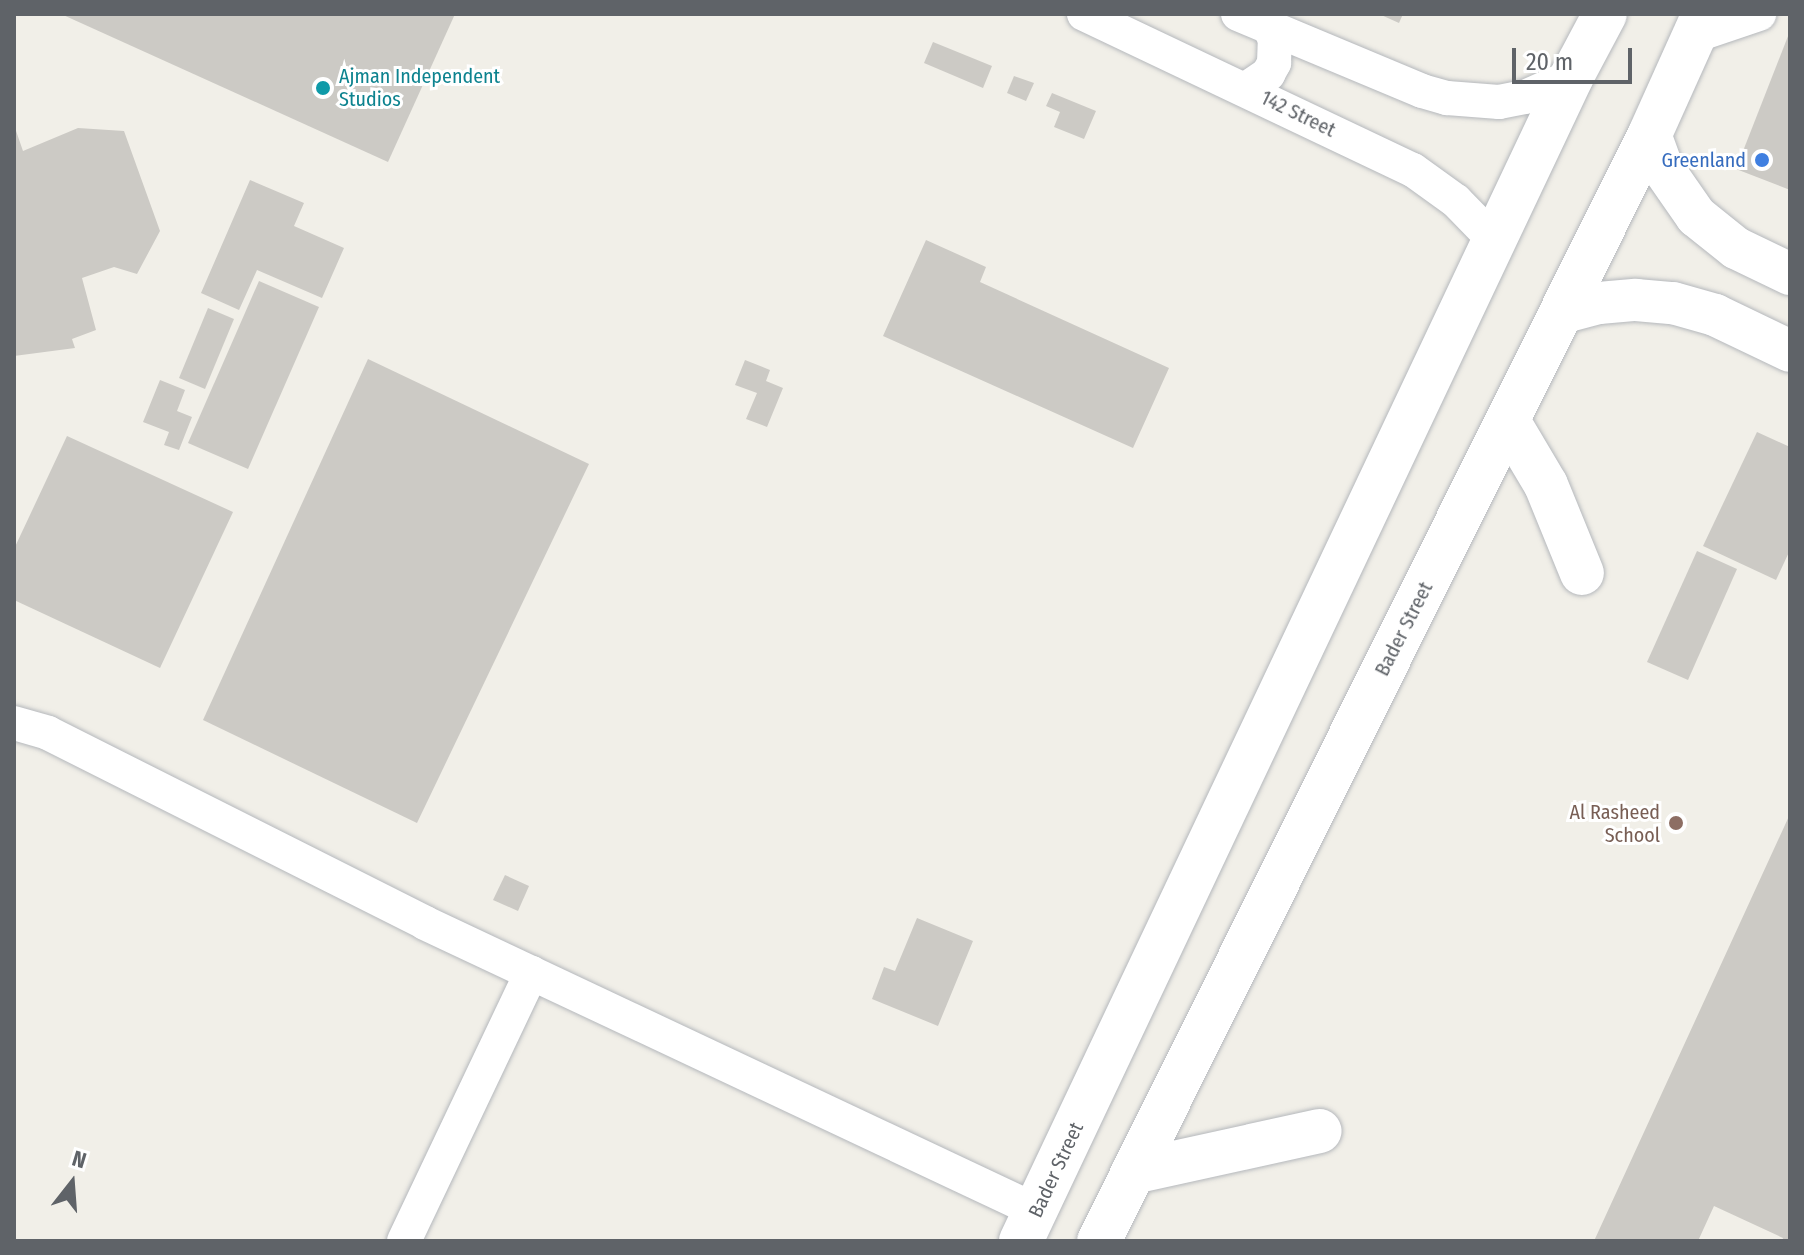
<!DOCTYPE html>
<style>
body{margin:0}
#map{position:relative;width:1804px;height:1255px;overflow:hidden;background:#f1efe8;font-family:"Fira Sans Condensed",sans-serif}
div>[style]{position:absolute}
.building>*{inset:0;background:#cccac5}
.roads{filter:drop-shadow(0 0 2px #b5b8bc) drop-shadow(0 0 2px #b5b8bc)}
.minor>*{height:34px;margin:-17px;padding:0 17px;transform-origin:17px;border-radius:17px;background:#fff}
.tertiary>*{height:42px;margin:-21px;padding:0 21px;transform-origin:21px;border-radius:21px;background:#fff}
.secondary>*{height:44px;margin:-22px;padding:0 22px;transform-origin:22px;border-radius:22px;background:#fff}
.dots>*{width:22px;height:22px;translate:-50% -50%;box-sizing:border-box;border:4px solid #fff;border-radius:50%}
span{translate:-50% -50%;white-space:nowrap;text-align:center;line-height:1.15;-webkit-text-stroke:6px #fff;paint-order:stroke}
.culture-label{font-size:20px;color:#0d838f}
.left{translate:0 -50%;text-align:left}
.street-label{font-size:20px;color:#5f6368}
.shop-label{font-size:20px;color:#366cbe}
.right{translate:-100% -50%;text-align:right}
.education-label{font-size:20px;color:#785e54}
.frame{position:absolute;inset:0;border:16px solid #5f6368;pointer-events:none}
.north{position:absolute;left:32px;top:1143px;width:80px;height:80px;-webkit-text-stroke:6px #fff;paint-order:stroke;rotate:17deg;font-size:22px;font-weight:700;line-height:32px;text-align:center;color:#5f6368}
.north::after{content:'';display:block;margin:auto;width:28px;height:36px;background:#5f6368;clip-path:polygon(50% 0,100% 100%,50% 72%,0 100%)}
.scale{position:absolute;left:1512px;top:48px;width:120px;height:36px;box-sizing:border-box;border:4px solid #5f6368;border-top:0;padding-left:10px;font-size:24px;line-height:28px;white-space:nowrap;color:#5f6368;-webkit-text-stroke:6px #fff;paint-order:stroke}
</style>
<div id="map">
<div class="building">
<i style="clip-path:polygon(61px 14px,455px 14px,388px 162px)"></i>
<i style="clip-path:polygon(1379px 14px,1403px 14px,1399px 23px)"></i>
<i style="clip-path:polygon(1790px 31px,1790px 190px,1736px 169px)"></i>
<i style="clip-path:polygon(933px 42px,992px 66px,983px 88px,924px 63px)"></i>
<i style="clip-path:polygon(1014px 76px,1034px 83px,1026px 101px,1007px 93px)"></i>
<i style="clip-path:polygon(1052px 93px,1096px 111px,1084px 139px,1054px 127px,1060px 112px,1046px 106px)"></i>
<i style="clip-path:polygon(14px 125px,23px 151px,78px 128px,124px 131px,160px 231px,137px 274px,114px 267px,82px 278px,96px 330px,72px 339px,75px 348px,14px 356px)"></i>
<i style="clip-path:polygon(250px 180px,304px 203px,294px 226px,344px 248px,322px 298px,257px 270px,239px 310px,201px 293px)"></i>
<i style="clip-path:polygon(926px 240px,986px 267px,980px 282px,1169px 368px,1133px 448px,883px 336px)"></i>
<i style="clip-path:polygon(259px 281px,319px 307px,248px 469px,188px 443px)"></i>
<i style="clip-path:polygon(208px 308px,234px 319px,205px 389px,179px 378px)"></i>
<i style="clip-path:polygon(368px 359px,589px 464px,417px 823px,203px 720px)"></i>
<i style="clip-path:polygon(745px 360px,770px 370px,766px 381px,783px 388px,767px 427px,746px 419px,757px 393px,735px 385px)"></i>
<i style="clip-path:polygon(160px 380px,185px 390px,177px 411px,192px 417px,179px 450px,164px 445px,169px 432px,143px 422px)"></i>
<i style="clip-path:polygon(1757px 432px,1790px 447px,1790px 550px,1776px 580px,1703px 546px)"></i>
<i style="clip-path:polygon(67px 436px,233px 512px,160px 668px,14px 600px,14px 549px)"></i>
<i style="clip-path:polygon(1697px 551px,1737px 569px,1688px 680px,1647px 662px)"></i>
<i style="clip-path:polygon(1790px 814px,1790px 1241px,1782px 1241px,1783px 1238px,1714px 1206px,1698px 1241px,1594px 1241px)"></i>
<i style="clip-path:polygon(505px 875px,529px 886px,518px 911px,493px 900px)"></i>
<i style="clip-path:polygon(917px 918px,973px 941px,938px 1026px,872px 999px,884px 967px,895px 971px)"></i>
</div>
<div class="roads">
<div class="minor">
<i style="left:1084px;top:14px;width:364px;rotate:25.4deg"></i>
<i style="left:1413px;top:170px;width:53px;rotate:35.8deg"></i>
<i style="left:1456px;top:201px;width:56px;rotate:45.7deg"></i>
<i style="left:1238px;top:14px;width:199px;rotate:22.7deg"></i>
<i style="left:1422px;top:91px;width:26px;rotate:16deg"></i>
<i style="left:1447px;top:98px;width:52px;rotate:4.4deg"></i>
<i style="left:1499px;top:102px;width:26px;rotate:-11deg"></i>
<i style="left:1525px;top:97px;width:51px;rotate:-24.1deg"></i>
<i style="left:1694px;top:36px;width:69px;rotate:-18.7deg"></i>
<i style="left:1246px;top:89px;width:27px;rotate:-34deg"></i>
<i style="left:1268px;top:74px;width:13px;rotate:-61deg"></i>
<i style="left:1274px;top:63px;width:24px;rotate:-88deg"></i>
<i style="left:1275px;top:39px;width:11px;rotate:-117deg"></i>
<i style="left:14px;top:723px;width:35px;rotate:16deg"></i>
<i style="left:48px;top:733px;width:422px;rotate:26.7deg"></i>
<i style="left:425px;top:923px;width:676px;rotate:25.2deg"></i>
<i style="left:404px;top:1241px;width:297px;rotate:-64.6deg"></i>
</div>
<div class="tertiary">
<i style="left:1650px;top:134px;width:35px;rotate:70deg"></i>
<i style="left:1662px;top:167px;width:60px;rotate:55.2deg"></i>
<i style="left:1696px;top:216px;width:51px;rotate:38.7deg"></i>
<i style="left:1736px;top:248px;width:60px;rotate:25.7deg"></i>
<i style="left:1561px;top:313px;width:39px;rotate:-15deg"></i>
<i style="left:1599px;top:303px;width:37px;rotate:-5deg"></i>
<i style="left:1636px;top:300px;width:37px;rotate:5deg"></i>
<i style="left:1673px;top:303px;width:44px;rotate:15.9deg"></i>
<i style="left:1715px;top:315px;width:83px;rotate:25.6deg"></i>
</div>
<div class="secondary">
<i style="left:1508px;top:421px;width:74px;rotate:59.3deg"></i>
<i style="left:1546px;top:485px;width:95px;rotate:67.8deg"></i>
<i style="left:1133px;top:1172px;width:191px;rotate:-12.4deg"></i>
<i style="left:1021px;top:1241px;width:1289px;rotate:-64.69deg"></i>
<i style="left:1572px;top:76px;width:70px;rotate:-62deg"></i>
<i style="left:1099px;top:1241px;width:1237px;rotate:-63.54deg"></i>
<i style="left:1650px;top:134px;width:132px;rotate:-65.8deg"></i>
</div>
</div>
<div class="dots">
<i style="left:323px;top:88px;background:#0f9aa8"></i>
<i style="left:1762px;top:160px;background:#3f7fe0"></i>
<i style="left:1676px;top:823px;background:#8d6e63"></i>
</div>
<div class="culture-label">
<span class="left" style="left:339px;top:88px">Ajman Independent<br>Studios</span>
</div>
<div class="street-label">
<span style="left:1298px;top:114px;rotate:26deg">142 Street</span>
<span style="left:1404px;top:629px;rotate:-63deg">Bader Street</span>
<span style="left:1056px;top:1170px;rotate:-65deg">Bader Street</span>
</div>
<div class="shop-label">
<span class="right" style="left:1746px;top:160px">Greenland</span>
</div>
<div class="education-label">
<span class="right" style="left:1660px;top:824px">Al Rasheed<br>School</span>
</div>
<div class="frame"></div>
<div class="north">N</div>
<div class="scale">20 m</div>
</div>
